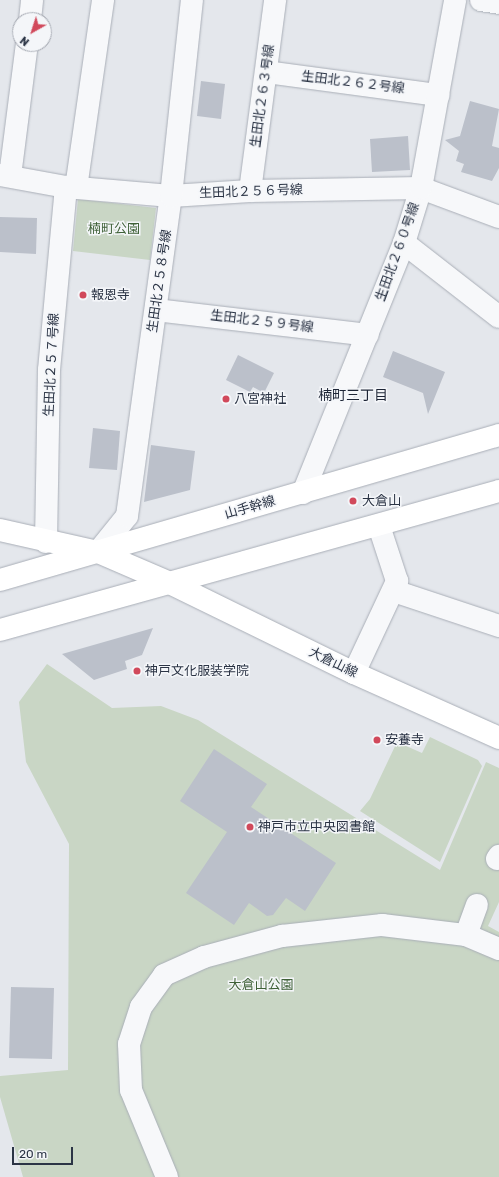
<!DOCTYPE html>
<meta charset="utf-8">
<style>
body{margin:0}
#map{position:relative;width:499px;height:1177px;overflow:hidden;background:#e4e7ec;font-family:Rubik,"Noto Sans JP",sans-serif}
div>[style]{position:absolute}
.green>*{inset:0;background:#c9d6c5}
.building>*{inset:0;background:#bbc0ca}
.roads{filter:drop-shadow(0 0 1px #a9aeb7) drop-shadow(0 0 1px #a9aeb7)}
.street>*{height:22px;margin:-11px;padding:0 11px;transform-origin:11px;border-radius:11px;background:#f7f8fa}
.secondary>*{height:22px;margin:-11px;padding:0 11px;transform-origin:11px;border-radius:11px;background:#fff}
.primary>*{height:22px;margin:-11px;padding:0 11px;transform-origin:11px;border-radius:11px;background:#fff}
.dots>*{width:11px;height:11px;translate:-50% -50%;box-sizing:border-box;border:2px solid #f4f6f9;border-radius:50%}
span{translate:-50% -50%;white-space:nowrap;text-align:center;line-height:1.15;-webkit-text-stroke:3px #f4f6f9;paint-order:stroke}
.street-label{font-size:13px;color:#2b3445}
.park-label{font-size:13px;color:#3f6138}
.poi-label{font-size:13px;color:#2b3445}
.left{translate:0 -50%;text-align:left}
.neighbourhood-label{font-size:14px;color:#1d2536}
.north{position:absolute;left:12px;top:12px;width:40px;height:40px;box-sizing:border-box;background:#f4f6f9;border:1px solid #a4a8b1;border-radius:50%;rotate:219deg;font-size:11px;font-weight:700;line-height:16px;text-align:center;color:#2b3445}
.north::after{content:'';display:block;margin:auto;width:14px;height:18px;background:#d1495b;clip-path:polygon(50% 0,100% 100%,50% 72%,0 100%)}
.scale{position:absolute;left:12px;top:1147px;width:61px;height:18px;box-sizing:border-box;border:2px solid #2b3445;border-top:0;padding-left:5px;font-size:12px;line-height:14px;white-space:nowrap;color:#2b3445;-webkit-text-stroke:3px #f4f6f9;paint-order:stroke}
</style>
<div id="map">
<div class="green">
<i style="clip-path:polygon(78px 199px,156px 208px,150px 260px,73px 251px)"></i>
<i style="clip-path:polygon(47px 664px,112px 708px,161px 706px,198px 720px,440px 870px,486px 762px,499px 768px,499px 902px,488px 926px,499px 932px,499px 1177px,23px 1177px,0 1097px,0 1076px,68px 1070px,69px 844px,26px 762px,19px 702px)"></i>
<i style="clip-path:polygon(430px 737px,478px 760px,482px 766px,440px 862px,360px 811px,370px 799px,397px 742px,422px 753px)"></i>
</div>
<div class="building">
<i style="clip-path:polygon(201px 81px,225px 84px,221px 119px,197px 116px)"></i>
<i style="clip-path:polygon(470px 101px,499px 109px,492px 146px,499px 148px,499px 168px,492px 181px,461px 172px,464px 164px,456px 161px,459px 151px,445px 140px,460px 136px)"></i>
<i style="clip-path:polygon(408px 136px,410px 170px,372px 172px,370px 139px)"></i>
<i style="clip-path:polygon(0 217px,37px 218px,36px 254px,0 252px)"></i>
<i style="clip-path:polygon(393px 351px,445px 372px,428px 414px,423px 393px,383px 377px)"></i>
<i style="clip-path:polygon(238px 355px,274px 373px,264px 393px,253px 387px,250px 392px,226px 380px)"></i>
<i style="clip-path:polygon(93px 428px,120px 431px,117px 470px,89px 468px)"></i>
<i style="clip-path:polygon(151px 445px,195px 451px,190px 490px,144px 502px)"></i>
<i style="clip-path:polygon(153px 628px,142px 655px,125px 661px,127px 669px,94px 680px,62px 654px)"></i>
<i style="clip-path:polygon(214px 749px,267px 784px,251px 807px,336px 863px,305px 911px,286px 898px,273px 915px,267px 916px,249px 903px,234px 925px,186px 893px,227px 832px,180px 801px)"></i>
<i style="clip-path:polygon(11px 987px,54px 988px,52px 1059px,9px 1058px)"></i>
</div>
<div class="roads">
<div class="street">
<i style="left:481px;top:0;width:18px;rotate:9deg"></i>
<i style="left:30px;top:20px;width:20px;rotate:-84deg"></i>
<i style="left:267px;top:72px;width:173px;rotate:7.7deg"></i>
<i style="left:0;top:175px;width:67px;rotate:10.3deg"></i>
<i style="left:66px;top:187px;width:105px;rotate:4.9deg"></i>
<i style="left:171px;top:196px;width:79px;rotate:-3.6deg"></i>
<i style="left:250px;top:191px;width:171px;rotate:-1deg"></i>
<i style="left:421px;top:188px;width:83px;rotate:20.4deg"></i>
<i style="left:10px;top:176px;width:133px;rotate:-82.7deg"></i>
<i style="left:76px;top:188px;width:190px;rotate:-81.8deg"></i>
<i style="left:250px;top:191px;width:193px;rotate:-82.5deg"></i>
<i style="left:404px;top:243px;width:120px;rotate:37.9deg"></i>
<i style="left:156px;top:310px;width:213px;rotate:6.7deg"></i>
<i style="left:303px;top:493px;width:270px;rotate:-68deg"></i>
<i style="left:404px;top:243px;width:58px;rotate:-72.8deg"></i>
<i style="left:421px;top:188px;width:191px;rotate:-79.7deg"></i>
<i style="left:46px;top:542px;width:172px;rotate:-89deg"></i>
<i style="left:49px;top:370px;width:184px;rotate:-84.7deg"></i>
<i style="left:98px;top:552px;width:46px;rotate:-51.1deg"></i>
<i style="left:127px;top:516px;width:323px;rotate:-82.2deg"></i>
<i style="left:171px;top:196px;width:197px;rotate:-83.9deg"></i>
<i style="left:394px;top:591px;width:111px;rotate:18.4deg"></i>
<i style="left:354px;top:673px;width:102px;rotate:-64.9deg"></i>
<i style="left:397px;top:581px;width:58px;rotate:-108.1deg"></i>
<i style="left:497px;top:859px;width:4px;rotate:-56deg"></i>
<i style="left:466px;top:935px;width:32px;rotate:-70deg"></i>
<i style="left:167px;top:1177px;width:94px;rotate:-112.5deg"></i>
<i style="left:131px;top:1090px;width:46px;rotate:-92.5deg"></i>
<i style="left:129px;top:1044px;width:39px;rotate:-72deg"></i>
<i style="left:141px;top:1007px;width:39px;rotate:-54deg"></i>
<i style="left:164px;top:975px;width:44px;rotate:-24.2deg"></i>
<i style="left:204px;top:957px;width:81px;rotate:-15.1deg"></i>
<i style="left:282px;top:936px;width:101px;rotate:-6.3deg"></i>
<i style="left:382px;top:925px;width:85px;rotate:6.8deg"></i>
<i style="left:466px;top:935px;width:36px;rotate:23deg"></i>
</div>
<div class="secondary">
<i style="left:0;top:530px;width:100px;rotate:12.7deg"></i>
<i style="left:98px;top:552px;width:78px;rotate:23.3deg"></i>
<i style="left:170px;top:583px;width:205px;rotate:26.1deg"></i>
<i style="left:354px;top:673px;width:159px;rotate:24.1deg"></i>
</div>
<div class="primary">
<i style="left:0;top:580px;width:520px;rotate:-16.2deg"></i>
<i style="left:0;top:630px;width:518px;rotate:-15.57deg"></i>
</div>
</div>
<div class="dots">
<i style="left:83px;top:295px;background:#d1495b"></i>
<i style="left:226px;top:399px;background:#d1495b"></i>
<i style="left:353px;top:501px;background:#d1495b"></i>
<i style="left:137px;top:671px;background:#d1495b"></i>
<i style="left:377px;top:740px;background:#d1495b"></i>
<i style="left:250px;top:827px;background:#d1495b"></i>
</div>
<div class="street-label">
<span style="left:353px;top:83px;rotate:7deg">生田北２６２号線</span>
<span style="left:263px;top:96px;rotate:-82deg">生田北２６３号線</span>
<span style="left:251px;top:192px;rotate:-2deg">生田北２５６号線</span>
<span style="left:398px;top:252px;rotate:-70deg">生田北２６０号線</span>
<span style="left:160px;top:281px;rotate:-82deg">生田北２５８号線</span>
<span style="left:262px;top:322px;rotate:7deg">生田北２５９号線</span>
<span style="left:52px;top:365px;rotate:-87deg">生田北２５７号線</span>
<span style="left:250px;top:508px;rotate:-16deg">山手幹線</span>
<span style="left:333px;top:663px;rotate:26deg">大倉山線</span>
</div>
<div class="park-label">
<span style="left:114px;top:229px">楠町公園</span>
<span style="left:261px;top:985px">大倉山公園</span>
</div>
<div class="poi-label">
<span class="left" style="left:91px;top:295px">報恩寺</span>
<span class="left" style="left:234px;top:399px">八宮神社</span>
<span class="left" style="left:362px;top:501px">大倉山</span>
<span class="left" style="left:145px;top:671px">神戸文化服装学院</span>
<span class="left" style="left:385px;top:740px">安養寺</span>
<span class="left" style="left:258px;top:827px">神戸市立中央図書館</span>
</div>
<div class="neighbourhood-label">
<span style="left:353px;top:396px">楠町三丁目</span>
</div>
<div class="north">N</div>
<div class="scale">20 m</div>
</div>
